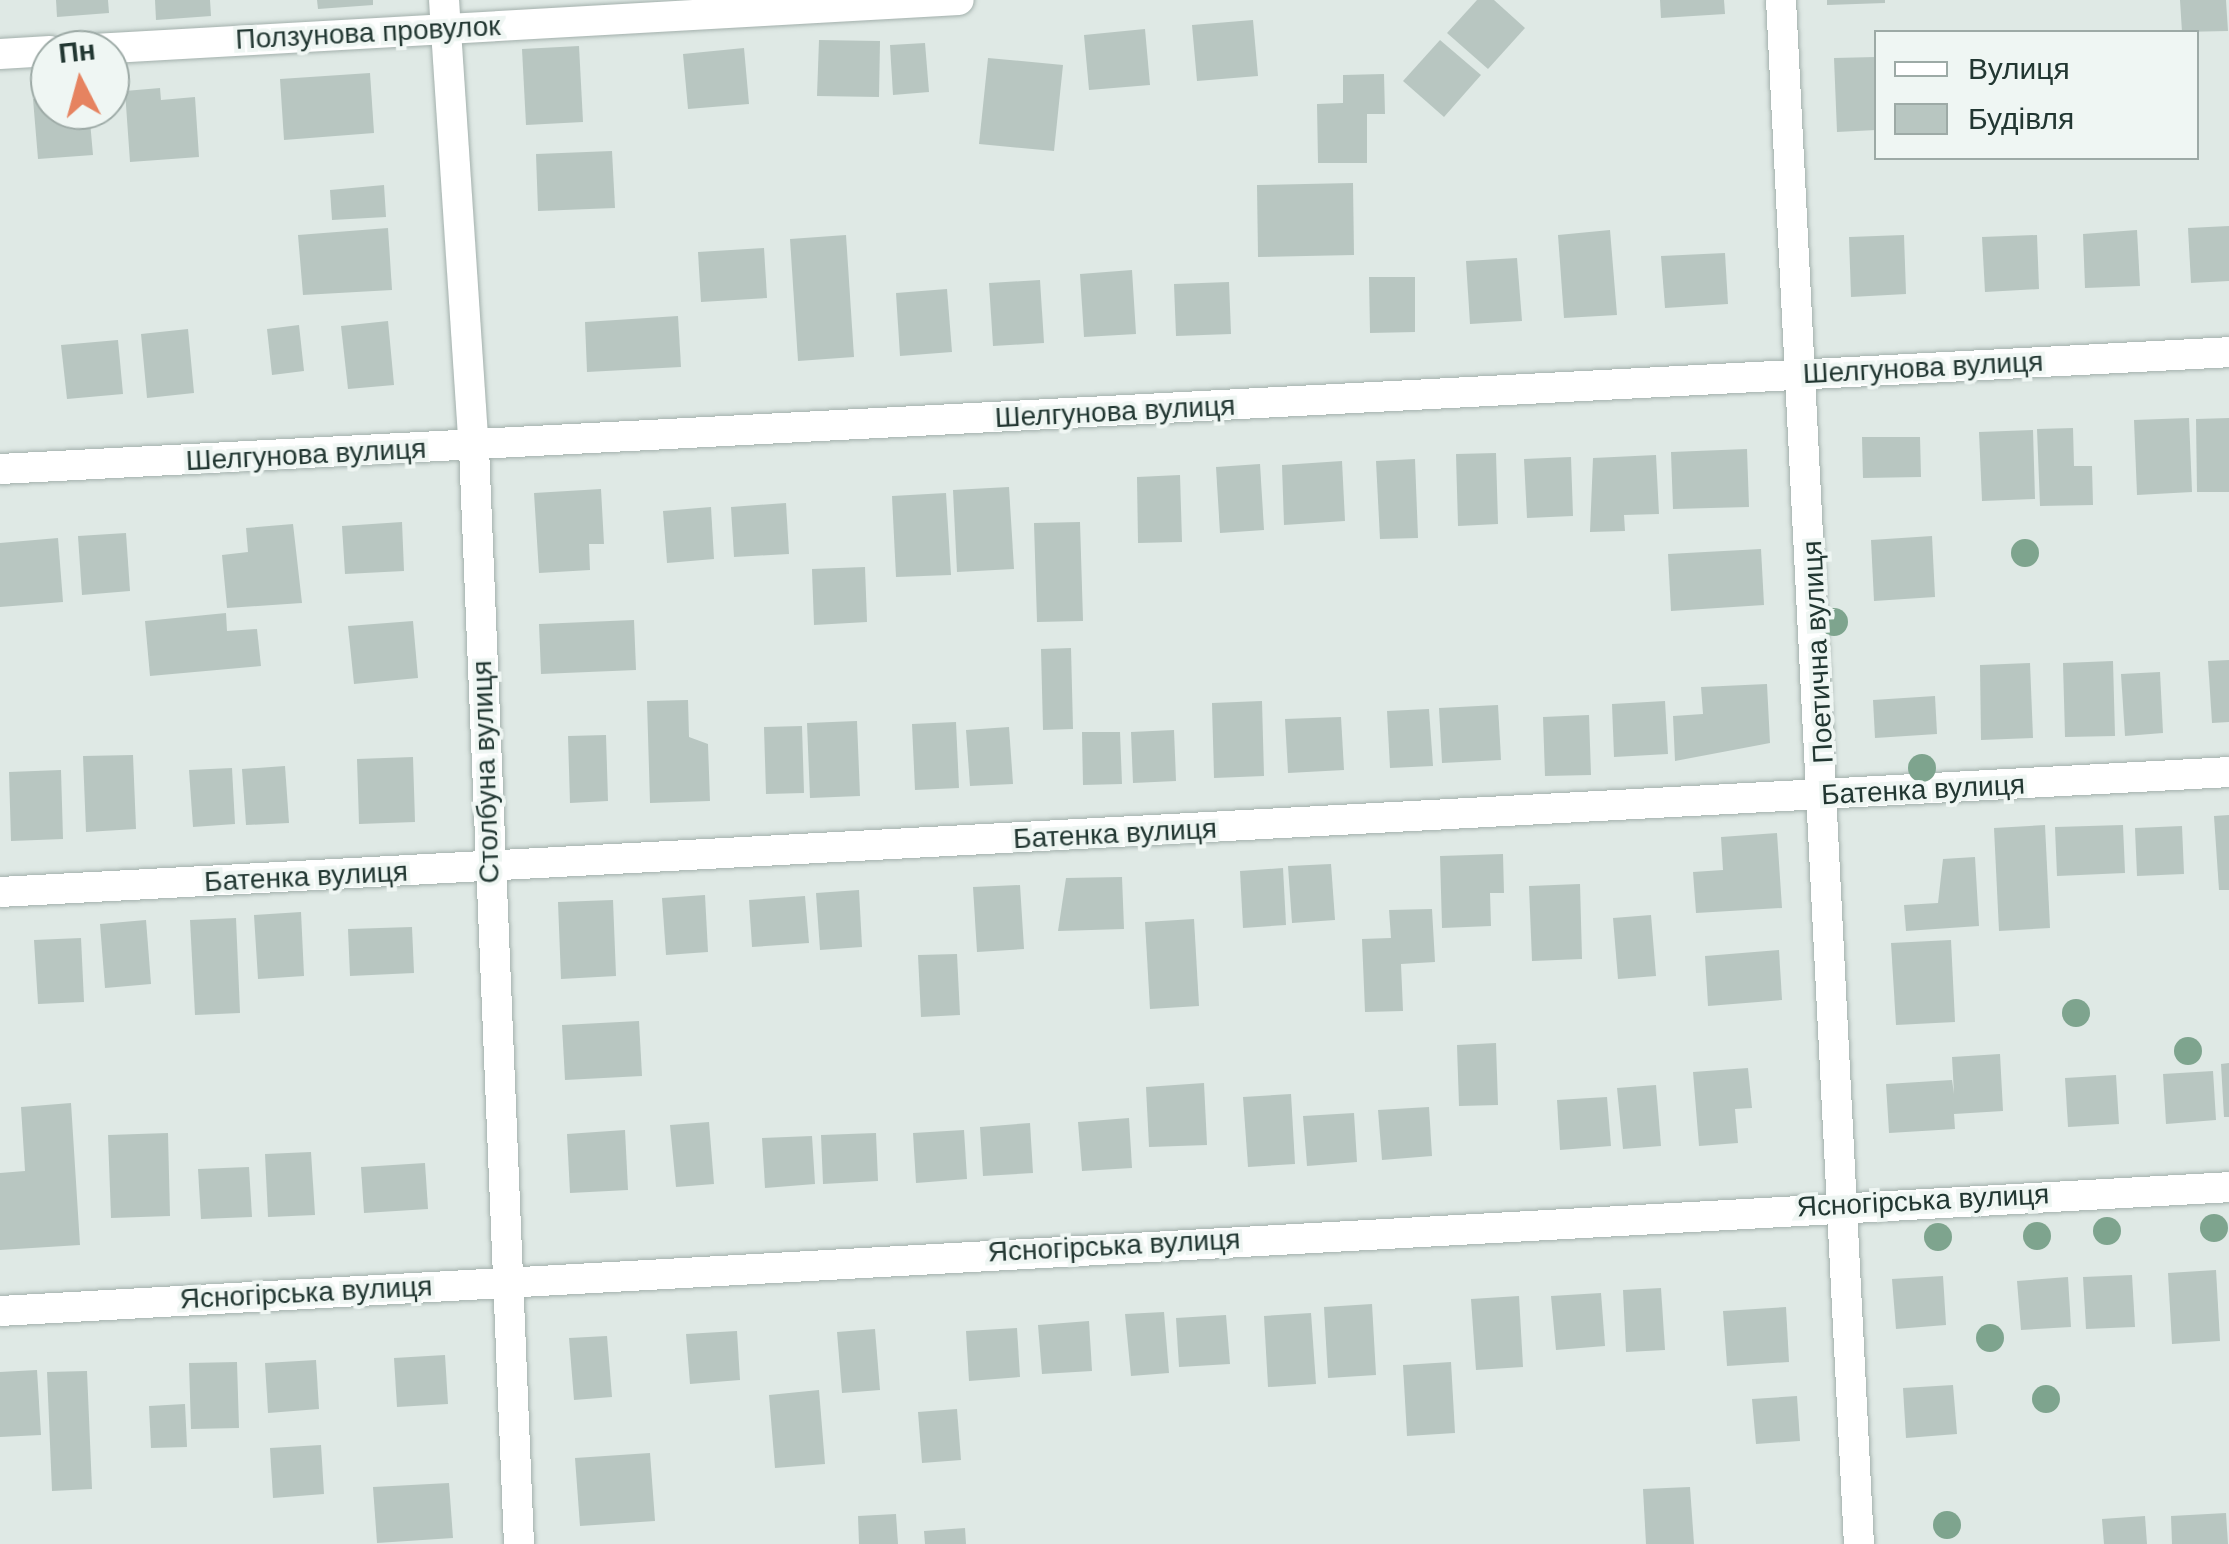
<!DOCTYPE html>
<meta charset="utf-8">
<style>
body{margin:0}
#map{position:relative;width:2229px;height:1544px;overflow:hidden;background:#dfe9e5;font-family:Helvetica,sans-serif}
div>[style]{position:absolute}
.building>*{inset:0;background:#b8c6c1}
.roads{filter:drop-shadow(0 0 2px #a3b0ac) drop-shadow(0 0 2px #a3b0ac)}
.minor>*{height:30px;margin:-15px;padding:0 15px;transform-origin:15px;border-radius:15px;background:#fff}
.trees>*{width:28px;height:28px;margin:-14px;border-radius:50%;background:#7ea48e}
span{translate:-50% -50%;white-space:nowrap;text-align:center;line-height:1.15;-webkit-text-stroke:8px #eff6f3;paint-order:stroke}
.street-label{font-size:28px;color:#223732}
.legend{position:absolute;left:1874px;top:30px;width:325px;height:130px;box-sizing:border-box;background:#eff6f3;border:2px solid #9daaa6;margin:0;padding:12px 18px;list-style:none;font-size:30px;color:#223732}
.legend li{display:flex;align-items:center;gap:20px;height:50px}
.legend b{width:50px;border:2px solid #9daaa6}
.north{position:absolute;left:30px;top:30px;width:100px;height:100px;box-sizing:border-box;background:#eff6f3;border:2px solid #9daaa6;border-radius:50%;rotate:354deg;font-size:28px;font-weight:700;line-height:40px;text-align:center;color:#223732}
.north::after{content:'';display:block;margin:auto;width:35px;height:45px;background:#e68360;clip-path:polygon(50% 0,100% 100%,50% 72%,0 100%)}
</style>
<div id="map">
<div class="building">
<i style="clip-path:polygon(56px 0,108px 0,109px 13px,57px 17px)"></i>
<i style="clip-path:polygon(155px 0,210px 0,211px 16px,156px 20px)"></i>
<i style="clip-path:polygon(317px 0,373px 0,373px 5px,318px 9px)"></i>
<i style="clip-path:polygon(1477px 0,1494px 0,1525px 28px,1488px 69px,1447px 33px)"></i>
<i style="clip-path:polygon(1660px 0,1724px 0,1725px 14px,1661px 18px)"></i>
<i style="clip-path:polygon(1827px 0,1885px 0,1885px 3px,1827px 5px)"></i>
<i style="clip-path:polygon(2180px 0,2226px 0,2228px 31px,2182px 32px)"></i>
<i style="clip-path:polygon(1253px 20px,1258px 76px,1197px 81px,1192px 25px)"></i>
<i style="clip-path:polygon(1145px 29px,1150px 85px,1089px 90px,1084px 35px)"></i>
<i style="clip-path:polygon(819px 40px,880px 41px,879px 97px,817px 96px)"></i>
<i style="clip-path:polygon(1440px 40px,1481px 75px,1444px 117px,1403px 81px)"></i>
<i style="clip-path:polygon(925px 43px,929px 92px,893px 95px,890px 45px)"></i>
<i style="clip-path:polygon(579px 46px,583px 122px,526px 125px,522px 49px)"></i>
<i style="clip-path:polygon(744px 48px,749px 104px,688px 109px,683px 54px)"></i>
<i style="clip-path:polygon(1876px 57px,1876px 130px,1837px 132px,1834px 58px)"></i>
<i style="clip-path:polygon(988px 58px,1063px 65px,1054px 151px,979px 144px)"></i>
<i style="clip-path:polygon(370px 73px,374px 133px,284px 140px,280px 79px)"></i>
<i style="clip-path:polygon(1384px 74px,1385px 114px,1367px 114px,1367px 163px,1318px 163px,1317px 104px,1343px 103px,1343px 75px)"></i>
<i style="clip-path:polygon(160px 88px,161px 100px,195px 97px,199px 157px,130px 162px,125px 91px)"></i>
<i style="clip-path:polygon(50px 97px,50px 110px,89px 110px,93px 155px,38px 159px,33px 99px)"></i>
<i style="clip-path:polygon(612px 151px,615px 208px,538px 211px,536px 154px)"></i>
<i style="clip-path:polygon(1353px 183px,1354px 255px,1258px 257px,1257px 185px)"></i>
<i style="clip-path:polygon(384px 185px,386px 217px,332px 220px,330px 190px)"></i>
<i style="clip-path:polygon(2229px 226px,2229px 281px,2191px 283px,2188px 228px)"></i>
<i style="clip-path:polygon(388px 228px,392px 290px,303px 295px,298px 235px)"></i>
<i style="clip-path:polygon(1610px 230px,1617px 315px,1564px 318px,1558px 235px)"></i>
<i style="clip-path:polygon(2137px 230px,2140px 286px,2085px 288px,2083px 234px)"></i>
<i style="clip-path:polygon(846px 235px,854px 357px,798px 361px,790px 239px)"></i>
<i style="clip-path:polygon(1904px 235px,1906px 294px,1851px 297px,1849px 237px)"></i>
<i style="clip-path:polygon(2037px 235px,2039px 289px,1985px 292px,1982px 237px)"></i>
<i style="clip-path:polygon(764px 248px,767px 298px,701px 302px,698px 252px)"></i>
<i style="clip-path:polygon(1725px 253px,1728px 304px,1665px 308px,1661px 256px)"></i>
<i style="clip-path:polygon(1517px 258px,1522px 321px,1470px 324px,1466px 261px)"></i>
<i style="clip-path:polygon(1132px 270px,1136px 334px,1084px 337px,1080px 274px)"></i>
<i style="clip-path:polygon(1369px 277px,1415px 277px,1415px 332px,1370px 333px)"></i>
<i style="clip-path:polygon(1040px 280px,1044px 343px,993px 346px,989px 283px)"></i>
<i style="clip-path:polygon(1229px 282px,1231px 334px,1176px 336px,1174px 284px)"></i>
<i style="clip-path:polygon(947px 289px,952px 352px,900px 356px,896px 293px)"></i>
<i style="clip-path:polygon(678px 316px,681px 367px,587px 372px,585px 322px)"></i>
<i style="clip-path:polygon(388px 321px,394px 385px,348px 389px,341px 326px)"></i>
<i style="clip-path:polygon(299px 325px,304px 371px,272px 375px,267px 329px)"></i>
<i style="clip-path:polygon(188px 329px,194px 393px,147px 398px,141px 334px)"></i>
<i style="clip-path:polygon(118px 340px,123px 394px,67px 399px,61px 345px)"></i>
<i style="clip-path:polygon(2189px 418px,2192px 492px,2137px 495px,2134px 420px)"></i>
<i style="clip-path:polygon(2229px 418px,2229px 492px,2197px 492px,2196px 419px)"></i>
<i style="clip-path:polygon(2073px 428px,2074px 466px,2092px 466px,2093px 505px,2040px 506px,2037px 429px)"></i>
<i style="clip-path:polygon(2033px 430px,2035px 499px,1982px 501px,1979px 432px)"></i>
<i style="clip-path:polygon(1862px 437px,1920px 437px,1921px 477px,1863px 478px)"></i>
<i style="clip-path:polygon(1747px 449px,1749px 507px,1673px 509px,1671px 452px)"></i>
<i style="clip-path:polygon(1496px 453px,1498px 524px,1458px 526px,1456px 454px)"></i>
<i style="clip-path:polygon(1656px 455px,1659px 514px,1624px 515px,1625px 531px,1590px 532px,1593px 458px)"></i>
<i style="clip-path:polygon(1571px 457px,1573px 516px,1527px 518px,1524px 459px)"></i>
<i style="clip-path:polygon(1415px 459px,1418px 538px,1380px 539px,1376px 461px)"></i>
<i style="clip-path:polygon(1342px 461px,1345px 521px,1284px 525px,1282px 465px)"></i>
<i style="clip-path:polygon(1260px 464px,1264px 530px,1220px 533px,1216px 467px)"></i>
<i style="clip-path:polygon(1180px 475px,1182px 542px,1138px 543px,1137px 477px)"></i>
<i style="clip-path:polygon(1009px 487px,1014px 569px,957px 572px,953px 490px)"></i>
<i style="clip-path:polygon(601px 489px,604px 544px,589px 544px,590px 570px,539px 573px,534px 493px)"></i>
<i style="clip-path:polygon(946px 493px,951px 575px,896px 577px,892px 496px)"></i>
<i style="clip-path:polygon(786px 503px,789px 554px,734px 557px,731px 507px)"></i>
<i style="clip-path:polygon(711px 507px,714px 559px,667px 563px,663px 511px)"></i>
<i style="clip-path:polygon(402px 522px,404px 571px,345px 574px,342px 526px)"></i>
<i style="clip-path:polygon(1080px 522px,1083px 621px,1037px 622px,1034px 523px)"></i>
<i style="clip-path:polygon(293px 524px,302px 603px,227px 608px,222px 555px,248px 552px,246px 528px)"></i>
<i style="clip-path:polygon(126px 533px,130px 591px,82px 595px,78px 536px)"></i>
<i style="clip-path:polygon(1932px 536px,1935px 597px,1874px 601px,1871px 540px)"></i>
<i style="clip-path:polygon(58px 538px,63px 602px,0 607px,0 543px)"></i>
<i style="clip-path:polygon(1761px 549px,1764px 605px,1671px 611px,1668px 554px)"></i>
<i style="clip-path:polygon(865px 567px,867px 622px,814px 625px,812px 569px)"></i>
<i style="clip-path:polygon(226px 613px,227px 631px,257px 629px,261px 666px,150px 676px,145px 621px)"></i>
<i style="clip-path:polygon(634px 620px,636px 670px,541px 674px,539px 624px)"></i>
<i style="clip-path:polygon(413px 621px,418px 678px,354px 684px,348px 626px)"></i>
<i style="clip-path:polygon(1071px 648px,1073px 729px,1043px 730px,1041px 649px)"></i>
<i style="clip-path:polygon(2229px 660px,2229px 722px,2212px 723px,2208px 661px)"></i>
<i style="clip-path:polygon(2113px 661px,2115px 736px,2065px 737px,2063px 663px)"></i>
<i style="clip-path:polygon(2030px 663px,2033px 738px,1981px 740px,1980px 665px)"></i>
<i style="clip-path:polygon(2160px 672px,2163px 733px,2125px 736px,2121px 674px)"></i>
<i style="clip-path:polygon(1767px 684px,1770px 743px,1675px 761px,1673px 716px,1703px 714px,1701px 687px)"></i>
<i style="clip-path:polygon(1935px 696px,1937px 734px,1875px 738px,1873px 700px)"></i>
<i style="clip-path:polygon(688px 700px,689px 737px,708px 744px,710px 801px,650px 803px,647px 701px)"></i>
<i style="clip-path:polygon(1262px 701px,1264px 776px,1214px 778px,1212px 703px)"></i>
<i style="clip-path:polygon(1665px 701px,1668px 754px,1614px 757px,1612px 704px)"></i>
<i style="clip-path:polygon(1498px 705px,1501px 760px,1442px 763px,1439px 708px)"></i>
<i style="clip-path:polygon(1429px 709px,1433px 766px,1390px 768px,1387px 711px)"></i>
<i style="clip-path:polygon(1589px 715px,1591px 775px,1545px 776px,1543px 717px)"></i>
<i style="clip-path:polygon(1341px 717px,1344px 770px,1288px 773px,1285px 719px)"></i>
<i style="clip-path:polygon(857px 721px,860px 796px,810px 798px,807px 723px)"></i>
<i style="clip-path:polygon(956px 722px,959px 788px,915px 790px,912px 724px)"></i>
<i style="clip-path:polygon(802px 726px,804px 793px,766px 794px,764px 727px)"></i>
<i style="clip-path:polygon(1009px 727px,1013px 784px,970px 786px,966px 730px)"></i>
<i style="clip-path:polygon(1174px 730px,1176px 781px,1133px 783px,1131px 732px)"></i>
<i style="clip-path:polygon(1082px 732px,1120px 732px,1122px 784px,1083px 785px)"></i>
<i style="clip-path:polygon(606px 735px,608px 801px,570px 803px,568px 736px)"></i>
<i style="clip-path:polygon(133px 755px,136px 829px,86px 832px,83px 756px)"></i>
<i style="clip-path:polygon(413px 757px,415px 822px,359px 824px,357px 759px)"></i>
<i style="clip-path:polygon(285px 766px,289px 823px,246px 825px,242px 769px)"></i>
<i style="clip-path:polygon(232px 768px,235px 824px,193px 827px,189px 770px)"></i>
<i style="clip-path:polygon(61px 770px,63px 839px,11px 841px,9px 772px)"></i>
<i style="clip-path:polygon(2229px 815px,2229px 890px,2219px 890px,2214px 816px)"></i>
<i style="clip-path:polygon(2045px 825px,2050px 928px,1999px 931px,1994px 828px)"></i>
<i style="clip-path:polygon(2123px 825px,2125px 873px,2057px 876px,2055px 827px)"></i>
<i style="clip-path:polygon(2182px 826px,2184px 874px,2137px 876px,2135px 828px)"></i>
<i style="clip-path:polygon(1777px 833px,1782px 908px,1696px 913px,1693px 872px,1723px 870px,1721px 837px)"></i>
<i style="clip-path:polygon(1503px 854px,1504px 893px,1490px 893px,1491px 926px,1442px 928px,1440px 856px)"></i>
<i style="clip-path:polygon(1975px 857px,1979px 926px,1906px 931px,1904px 905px,1938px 903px,1943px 859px)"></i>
<i style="clip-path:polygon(1331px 864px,1335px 920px,1292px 923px,1288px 866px)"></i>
<i style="clip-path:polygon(1283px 868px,1286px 925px,1243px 928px,1240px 871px)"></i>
<i style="clip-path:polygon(1122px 877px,1124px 929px,1058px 931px,1066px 878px)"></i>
<i style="clip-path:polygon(1580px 884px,1582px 959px,1532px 961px,1529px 886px)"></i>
<i style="clip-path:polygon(1020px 885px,1024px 949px,977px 952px,973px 887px)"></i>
<i style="clip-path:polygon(859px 890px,862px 947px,820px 950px,816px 893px)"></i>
<i style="clip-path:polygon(705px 895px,708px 952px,666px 955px,662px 898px)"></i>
<i style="clip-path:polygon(805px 896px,809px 943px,752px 947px,749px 900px)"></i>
<i style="clip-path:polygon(613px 900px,616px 976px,561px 979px,558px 902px)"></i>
<i style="clip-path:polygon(1432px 909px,1435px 962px,1401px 964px,1403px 1011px,1365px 1012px,1362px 939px,1391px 938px,1389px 910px)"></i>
<i style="clip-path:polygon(301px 912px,304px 976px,258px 979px,254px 915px)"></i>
<i style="clip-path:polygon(1651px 915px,1656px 976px,1618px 979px,1613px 918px)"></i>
<i style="clip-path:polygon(236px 918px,240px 1013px,195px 1015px,190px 920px)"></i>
<i style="clip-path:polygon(1194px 919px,1199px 1006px,1150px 1009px,1145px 922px)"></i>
<i style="clip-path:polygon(146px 920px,151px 984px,105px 988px,100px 924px)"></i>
<i style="clip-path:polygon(412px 927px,414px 973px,350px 976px,348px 929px)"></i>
<i style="clip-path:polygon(81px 938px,84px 1002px,38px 1004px,34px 940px)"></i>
<i style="clip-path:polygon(1951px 940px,1955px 1022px,1896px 1025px,1891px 943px)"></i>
<i style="clip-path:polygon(1779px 950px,1782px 1000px,1708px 1006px,1705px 956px)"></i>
<i style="clip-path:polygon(957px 954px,960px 1015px,921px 1017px,918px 955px)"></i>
<i style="clip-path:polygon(639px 1021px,642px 1076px,565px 1080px,562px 1025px)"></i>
<i style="clip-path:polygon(1496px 1043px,1498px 1105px,1459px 1106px,1457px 1045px)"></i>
<i style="clip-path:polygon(2000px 1054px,2003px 1111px,1954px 1114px,1955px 1129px,1889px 1133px,1886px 1084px,1952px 1080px,1954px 1094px,1952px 1057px)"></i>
<i style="clip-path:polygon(2229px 1063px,2229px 1117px,2224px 1117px,2221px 1064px)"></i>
<i style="clip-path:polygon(1748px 1068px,1752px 1108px,1735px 1109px,1738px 1143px,1699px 1146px,1693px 1072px)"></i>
<i style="clip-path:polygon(2213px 1071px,2216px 1120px,2166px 1124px,2163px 1074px)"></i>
<i style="clip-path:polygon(2116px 1075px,2119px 1124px,2068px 1127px,2065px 1078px)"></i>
<i style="clip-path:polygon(1204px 1083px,1207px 1145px,1149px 1147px,1146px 1087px)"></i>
<i style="clip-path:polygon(1656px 1085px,1661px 1146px,1623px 1149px,1617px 1088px)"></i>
<i style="clip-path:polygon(1291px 1094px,1295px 1164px,1248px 1167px,1243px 1097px)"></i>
<i style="clip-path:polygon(1607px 1097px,1611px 1146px,1560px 1150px,1557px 1100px)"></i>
<i style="clip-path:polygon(71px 1103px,80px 1245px,0 1250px,0 1173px,25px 1171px,21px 1107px)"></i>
<i style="clip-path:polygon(1429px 1107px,1432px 1156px,1382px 1160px,1378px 1110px)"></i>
<i style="clip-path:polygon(1354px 1113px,1357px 1162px,1307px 1166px,1303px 1116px)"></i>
<i style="clip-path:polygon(1129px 1118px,1132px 1168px,1082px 1171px,1078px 1122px)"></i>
<i style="clip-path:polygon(709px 1122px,714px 1184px,676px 1187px,670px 1125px)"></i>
<i style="clip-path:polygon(1030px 1123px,1033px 1173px,983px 1176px,980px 1127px)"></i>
<i style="clip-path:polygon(625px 1130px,628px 1190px,570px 1193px,567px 1134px)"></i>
<i style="clip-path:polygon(964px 1130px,967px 1179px,916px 1183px,913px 1133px)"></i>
<i style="clip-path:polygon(168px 1133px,170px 1216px,111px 1218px,108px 1135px)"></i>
<i style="clip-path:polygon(876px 1133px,878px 1181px,823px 1184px,821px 1135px)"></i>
<i style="clip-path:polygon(812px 1136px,815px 1184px,765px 1188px,762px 1138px)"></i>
<i style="clip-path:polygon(311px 1152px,315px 1215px,268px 1217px,265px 1154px)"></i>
<i style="clip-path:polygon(425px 1163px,428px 1209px,364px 1213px,361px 1167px)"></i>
<i style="clip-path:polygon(249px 1167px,252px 1217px,201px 1219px,198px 1169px)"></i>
<i style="clip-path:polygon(2216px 1270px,2220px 1341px,2172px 1344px,2168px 1273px)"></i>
<i style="clip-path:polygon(2132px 1275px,2135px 1327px,2086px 1329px,2083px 1277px)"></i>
<i style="clip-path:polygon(1943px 1276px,1946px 1325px,1896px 1329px,1892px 1279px)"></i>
<i style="clip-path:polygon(2068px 1277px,2071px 1327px,2021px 1330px,2017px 1281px)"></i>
<i style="clip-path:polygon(1661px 1288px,1665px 1350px,1626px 1352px,1623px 1290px)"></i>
<i style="clip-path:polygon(1601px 1293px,1605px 1346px,1556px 1350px,1551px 1296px)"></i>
<i style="clip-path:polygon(1519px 1296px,1523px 1367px,1476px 1370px,1471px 1299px)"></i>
<i style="clip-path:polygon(1372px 1304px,1376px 1375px,1328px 1378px,1324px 1307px)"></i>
<i style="clip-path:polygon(1786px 1307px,1789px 1362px,1727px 1366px,1723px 1311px)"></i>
<i style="clip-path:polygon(1164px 1312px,1169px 1373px,1131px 1376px,1125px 1314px)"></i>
<i style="clip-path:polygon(1311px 1313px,1316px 1384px,1268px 1387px,1264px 1316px)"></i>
<i style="clip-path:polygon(1226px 1315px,1230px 1364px,1179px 1367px,1176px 1318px)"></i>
<i style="clip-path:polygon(1089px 1321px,1092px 1371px,1042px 1374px,1038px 1325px)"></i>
<i style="clip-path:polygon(1017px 1328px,1020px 1377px,969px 1381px,966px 1331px)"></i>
<i style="clip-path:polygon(875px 1329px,880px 1390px,842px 1393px,837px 1332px)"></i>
<i style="clip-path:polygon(737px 1331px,740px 1380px,690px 1384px,686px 1334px)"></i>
<i style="clip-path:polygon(607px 1336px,612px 1397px,574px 1400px,569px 1338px)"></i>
<i style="clip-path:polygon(445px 1355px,448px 1404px,397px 1407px,394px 1358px)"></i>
<i style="clip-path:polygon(316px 1360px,319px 1409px,268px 1413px,265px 1363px)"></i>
<i style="clip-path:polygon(237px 1362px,239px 1428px,191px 1429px,189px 1363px)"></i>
<i style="clip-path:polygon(1451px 1362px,1455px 1433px,1407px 1436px,1403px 1365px)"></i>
<i style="clip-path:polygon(37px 1370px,41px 1435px,0 1437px,0 1372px)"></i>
<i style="clip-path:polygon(87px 1371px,92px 1489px,52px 1491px,47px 1372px)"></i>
<i style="clip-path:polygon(1953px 1385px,1957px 1434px,1906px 1438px,1903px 1388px)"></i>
<i style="clip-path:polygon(819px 1390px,825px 1464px,775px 1468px,769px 1395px)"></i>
<i style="clip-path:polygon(1797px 1396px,1800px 1441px,1756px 1444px,1752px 1399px)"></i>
<i style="clip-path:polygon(185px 1404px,187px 1447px,151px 1448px,149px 1406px)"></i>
<i style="clip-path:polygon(957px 1409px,961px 1460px,922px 1463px,918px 1412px)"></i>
<i style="clip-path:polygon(321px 1445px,324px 1494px,273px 1498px,270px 1448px)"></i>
<i style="clip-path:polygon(650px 1453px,655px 1521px,580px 1526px,575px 1458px)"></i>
<i style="clip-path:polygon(449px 1483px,453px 1538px,377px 1543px,373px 1487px)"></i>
<i style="clip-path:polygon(1690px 1487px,1694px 1544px,1646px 1544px,1643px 1489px)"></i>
<i style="clip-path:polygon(2226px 1513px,2228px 1544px,2172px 1544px,2171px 1516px)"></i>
<i style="clip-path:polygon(896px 1514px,898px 1544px,859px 1544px,858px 1516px)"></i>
<i style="clip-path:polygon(2145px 1516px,2147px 1544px,2104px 1544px,2102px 1519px)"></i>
<i style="clip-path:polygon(965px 1528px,966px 1544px,925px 1544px,924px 1531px)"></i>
</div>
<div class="roads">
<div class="minor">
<i style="left:444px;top:0;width:449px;rotate:86.2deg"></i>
<i style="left:474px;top:448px;width:1097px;rotate:87.65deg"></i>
<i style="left:1781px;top:0;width:1546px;rotate:87.11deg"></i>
<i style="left:76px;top:50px;width:884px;rotate:-3.24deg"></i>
<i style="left:0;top:54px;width:50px;rotate:-3.4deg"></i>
<i style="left:0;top:469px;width:2232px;rotate:-3deg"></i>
<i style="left:0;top:892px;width:2232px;rotate:-3.08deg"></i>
<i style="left:0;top:1311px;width:2232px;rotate:-3.18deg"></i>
</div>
</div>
<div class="trees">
<i style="left:2025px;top:553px"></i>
<i style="left:1834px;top:622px"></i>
<i style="left:1922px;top:768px"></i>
<i style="left:2076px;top:1013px"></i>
<i style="left:2188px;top:1051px"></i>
<i style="left:2214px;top:1228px"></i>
<i style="left:2107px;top:1231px"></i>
<i style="left:2037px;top:1236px"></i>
<i style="left:1938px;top:1237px"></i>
<i style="left:1990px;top:1338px"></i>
<i style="left:2046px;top:1399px"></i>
<i style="left:1947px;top:1525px"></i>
</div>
<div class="street-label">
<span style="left:368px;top:33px;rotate:-3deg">Ползунова провулок</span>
<span style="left:1923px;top:368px;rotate:-3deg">Шелгунова вулиця</span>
<span style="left:1115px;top:412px;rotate:-3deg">Шелгунова вулиця</span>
<span style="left:306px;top:455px;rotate:-3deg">Шелгунова вулиця</span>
<span style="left:1818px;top:652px;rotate:-93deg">Поетична вулиця</span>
<span style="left:486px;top:772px;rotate:-92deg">Столбуна вулиця</span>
<span style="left:1923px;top:790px;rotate:-3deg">Батенка вулиця</span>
<span style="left:1115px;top:834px;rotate:-3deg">Батенка вулиця</span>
<span style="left:306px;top:877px;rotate:-3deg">Батенка вулиця</span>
<span style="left:1923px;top:1201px;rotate:-3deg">Ясногірська вулиця</span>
<span style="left:1114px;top:1246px;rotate:-3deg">Ясногірська вулиця</span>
<span style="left:306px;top:1293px;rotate:-3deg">Ясногірська вулиця</span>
</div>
<ul class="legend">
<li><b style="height:12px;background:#fff"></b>Вулиця</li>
<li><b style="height:28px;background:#b8c6c1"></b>Будівля</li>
</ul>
<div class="north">Пн</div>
</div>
